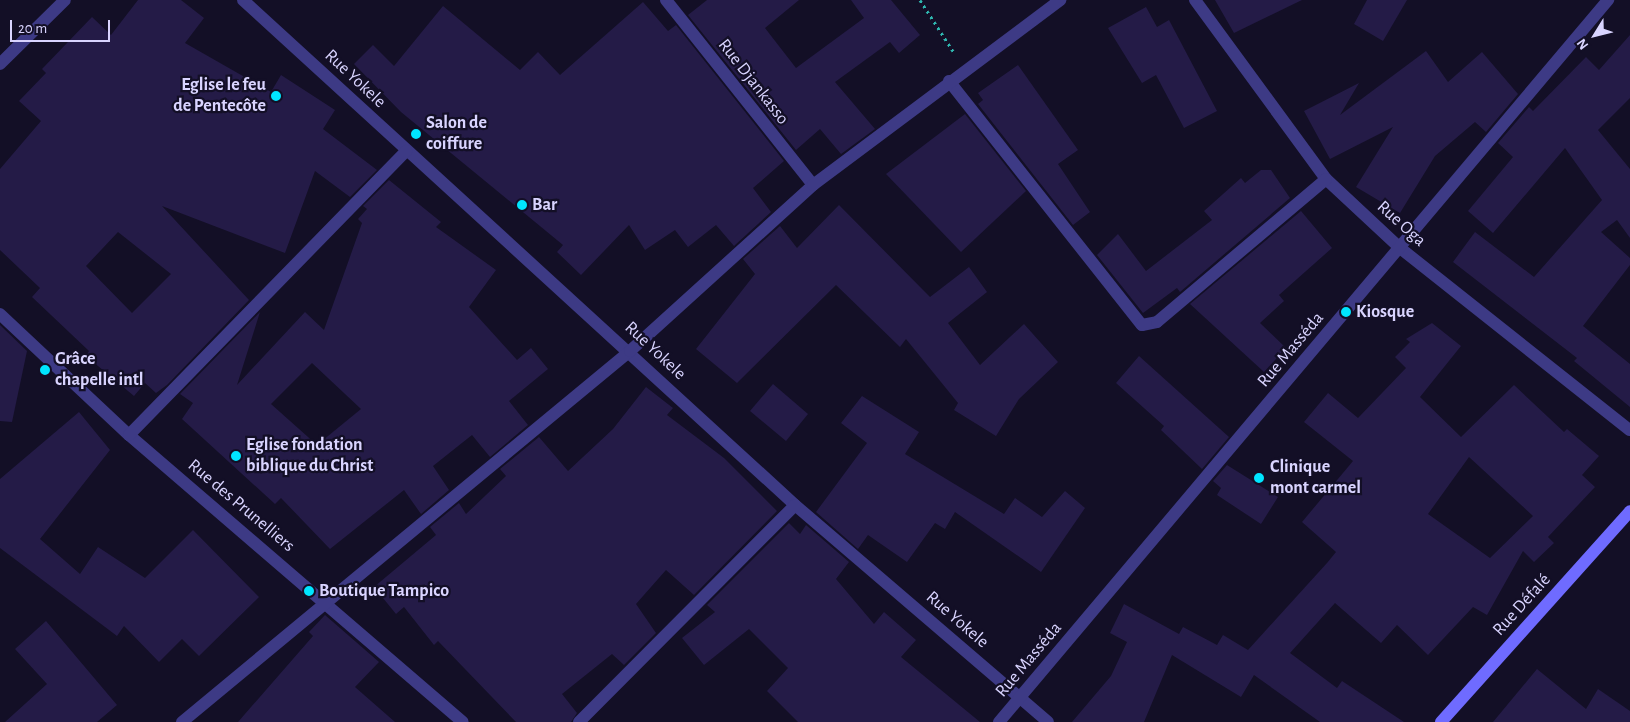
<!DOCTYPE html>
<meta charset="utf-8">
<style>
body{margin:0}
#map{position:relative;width:1630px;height:722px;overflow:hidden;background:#130f26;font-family:"Alegreya Sans",sans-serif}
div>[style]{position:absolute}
.building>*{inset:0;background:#241b47}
.path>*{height:3px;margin-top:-1.5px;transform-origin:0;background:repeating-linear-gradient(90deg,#2fb8b0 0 2.5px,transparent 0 6.5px)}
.street>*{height:12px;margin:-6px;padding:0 6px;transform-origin:6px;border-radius:6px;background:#3d3a85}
.secondary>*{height:12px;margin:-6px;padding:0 6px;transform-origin:6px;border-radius:6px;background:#6f6bff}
.dots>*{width:14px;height:14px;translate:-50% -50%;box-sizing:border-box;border:2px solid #130f26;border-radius:50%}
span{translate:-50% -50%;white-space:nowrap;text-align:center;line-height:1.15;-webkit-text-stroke:4.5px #130f26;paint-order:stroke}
.street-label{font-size:18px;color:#d9d4ff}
.poi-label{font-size:18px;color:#d9d4ff;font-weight:700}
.right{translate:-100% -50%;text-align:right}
.left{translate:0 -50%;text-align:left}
.north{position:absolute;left:1570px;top:10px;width:50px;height:50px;-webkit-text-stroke:4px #130f26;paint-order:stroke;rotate:234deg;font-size:14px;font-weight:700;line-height:20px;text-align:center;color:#d9d4ff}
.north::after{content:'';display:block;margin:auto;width:18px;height:22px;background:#d9d4ff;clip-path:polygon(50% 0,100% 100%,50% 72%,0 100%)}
.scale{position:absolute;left:10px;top:20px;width:100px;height:22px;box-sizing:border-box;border:2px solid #d9d4ff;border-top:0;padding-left:6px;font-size:15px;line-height:18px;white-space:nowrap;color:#d9d4ff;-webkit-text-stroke:4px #130f26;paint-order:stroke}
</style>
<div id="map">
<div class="building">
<i style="clip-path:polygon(evenodd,138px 0,181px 0,204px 18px,185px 43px,271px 92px,281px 75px,335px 110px,323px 129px,377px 170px,350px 197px,315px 171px,285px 253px,162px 206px,249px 300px,167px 385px,156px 393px,145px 383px,134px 396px,86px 356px,89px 351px,32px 297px,40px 288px,0 250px,0 169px,41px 121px,19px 101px,46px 73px,42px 69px,92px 17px,111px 35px,138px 0,118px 232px,171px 274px,132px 313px,86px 266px,118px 232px)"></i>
<i style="clip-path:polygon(707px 0,799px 0,765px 28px,796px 68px,864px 18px,851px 0,891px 0,920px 35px,899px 53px,890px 42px,835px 82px,875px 129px,841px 154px,820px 129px,796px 150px,688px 15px)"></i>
<i style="clip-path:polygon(1215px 0,1302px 0,1234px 33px)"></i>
<i style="clip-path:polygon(1367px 0,1407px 0,1383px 41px,1354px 24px)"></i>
<i style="clip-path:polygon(643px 2px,668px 31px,676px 25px,784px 161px,753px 188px,771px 212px,734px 246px,716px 225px,688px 247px,675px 230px,645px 250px,629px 225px,581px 275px,557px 252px,563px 245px,401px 112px,354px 64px,373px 45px,394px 66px,443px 6px,520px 70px,538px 52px,560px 75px)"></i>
<i style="clip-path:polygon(1146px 7px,1157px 27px,1169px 20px,1217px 111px,1184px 128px,1156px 75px,1142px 83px,1108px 28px)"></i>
<i style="clip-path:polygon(1630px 35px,1630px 98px,1598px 130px,1630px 169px,1630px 238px,1617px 220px,1601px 232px,1630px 258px,1630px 265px,1583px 326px,1630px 364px,1630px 407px,1574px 361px,1577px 358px,1453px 262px,1475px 232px,1534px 277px,1602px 200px,1565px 148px,1493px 233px,1468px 211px,1513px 157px,1498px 143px,1529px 107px,1533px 111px,1586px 57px,1599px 70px)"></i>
<i style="clip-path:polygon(1426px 51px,1448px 82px,1482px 52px,1518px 94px,1486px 132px,1475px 122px,1435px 156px,1400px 213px,1356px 187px,1393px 127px,1330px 159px,1304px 111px,1359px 83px,1340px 115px)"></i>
<i style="clip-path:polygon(1018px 65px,1078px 150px,1058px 164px,1090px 212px,1073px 225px,978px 104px,983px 100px,978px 93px)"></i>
<i style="clip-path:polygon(965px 114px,1026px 191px,961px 252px,886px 174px)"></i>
<i style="clip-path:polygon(1261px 170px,1271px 170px,1290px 198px,1180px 292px,1177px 288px,1143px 313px,1097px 255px,1118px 234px,1146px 271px,1212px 220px,1204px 211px,1241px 178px,1245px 183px)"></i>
<i style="clip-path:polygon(evenodd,389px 180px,441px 222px,436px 227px,496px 270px,469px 307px,517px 360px,531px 348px,548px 369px,509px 401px,528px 425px,490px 457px,472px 435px,433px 466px,449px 490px,421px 514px,404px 490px,330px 549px,281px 498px,275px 504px,182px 419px,193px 403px,180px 394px,260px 312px,237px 385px,305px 312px,324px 330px,362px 223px,358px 219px,367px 209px,363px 206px,389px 180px,312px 363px,361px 409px,317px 445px,271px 404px,312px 363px)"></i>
<i style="clip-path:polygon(839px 205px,930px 297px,969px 267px,987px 292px,948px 323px,980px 365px,1024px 324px,1058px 362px,1019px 399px,996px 436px,954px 410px,958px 403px,906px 339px,900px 347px,836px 285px,737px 383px,696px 349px,755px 274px,743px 259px,780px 226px,797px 248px)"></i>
<i style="clip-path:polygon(1301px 211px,1332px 248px,1279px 295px,1284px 301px,1260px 323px,1286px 348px,1264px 372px,1190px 304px)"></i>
<i style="clip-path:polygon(evenodd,1432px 323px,1461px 346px,1420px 397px,1461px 437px,1514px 385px,1564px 432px,1567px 429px,1599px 456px,1582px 475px,1595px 487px,1548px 537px,1554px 543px,1534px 562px,1523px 551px,1487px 615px,1473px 607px,1428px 655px,1397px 625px,1381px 643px,1335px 603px,1290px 653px,1337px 688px,1342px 681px,1404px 722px,1320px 722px,1254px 675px,1241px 697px,1172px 655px,1144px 722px,1072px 722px,1111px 676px,1127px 642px,1110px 633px,1124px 604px,1179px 634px,1183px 627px,1217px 645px,1223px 635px,1248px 650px,1327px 563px,1336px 552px,1302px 522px,1353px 461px,1304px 422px,1328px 393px,1358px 418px,1406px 368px,1395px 357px,1410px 342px,1406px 339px,1432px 323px,1469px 457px,1533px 516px,1490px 558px,1428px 514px,1469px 457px)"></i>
<i style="clip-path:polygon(0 325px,27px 351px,12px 422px,0 421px)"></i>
<i style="clip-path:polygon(1139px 356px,1229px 437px,1202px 469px,1161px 430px,1164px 426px,1116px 383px)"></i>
<i style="clip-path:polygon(773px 384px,808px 414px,786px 441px,750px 411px)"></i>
<i style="clip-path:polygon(646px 387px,673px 408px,667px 415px,724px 458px,777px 511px,694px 595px,666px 570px,636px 604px,656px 633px,624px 665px,612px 654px,562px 694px,577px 713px,571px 722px,516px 722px,438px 641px,434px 645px,404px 607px,396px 614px,374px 587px,436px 535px,430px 527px,459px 503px,466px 514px,506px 476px,500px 469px,539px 437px,568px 471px,613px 429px)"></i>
<i style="clip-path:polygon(862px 396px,919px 432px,905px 454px,1004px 514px,1015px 498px,1042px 517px,1065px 491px,1085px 508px,1041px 572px,955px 512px,945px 529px,935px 523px,907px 562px,868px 535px,858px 549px,816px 512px,867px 443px,841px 423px)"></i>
<i style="clip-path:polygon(79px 412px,110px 450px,40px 539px,80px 574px,98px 547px,145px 578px,193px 530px,259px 597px,199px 656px,182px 639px,159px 662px,124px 626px,117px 636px,0 548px,0 479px)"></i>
<i style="clip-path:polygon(1227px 465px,1278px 497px,1261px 524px,1217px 495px,1221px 488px,1213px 481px)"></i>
<i style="clip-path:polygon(789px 523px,800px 534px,806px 525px,849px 562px,836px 579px,874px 624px,884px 612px,916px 640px,901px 657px,980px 722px,798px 722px,767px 691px,788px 668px,749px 629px,704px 665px,682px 638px,715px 612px,707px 605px)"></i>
<i style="clip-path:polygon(325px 615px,379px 662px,355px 687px,395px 722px,238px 722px,313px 636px,309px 632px)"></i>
<i style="clip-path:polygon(46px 621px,117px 705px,97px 722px,5px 722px,47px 684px,15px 649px)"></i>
<i style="clip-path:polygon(1537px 669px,1586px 709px,1598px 689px,1630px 711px,1630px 722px,1493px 722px)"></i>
</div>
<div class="path">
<i style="left:920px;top:0;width:61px;rotate:57.1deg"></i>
</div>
<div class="street">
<i style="left:243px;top:0;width:748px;rotate:42.45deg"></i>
<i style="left:795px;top:505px;width:333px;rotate:40.6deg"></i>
<i style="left:666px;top:0;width:236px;rotate:51.5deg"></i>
<i style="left:1195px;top:0;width:222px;rotate:53.8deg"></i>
<i style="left:1326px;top:179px;width:101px;rotate:43deg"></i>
<i style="left:1400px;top:248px;width:293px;rotate:38.4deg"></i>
<i style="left:0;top:64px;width:91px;rotate:-44.6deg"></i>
<i style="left:949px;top:81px;width:311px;rotate:51.7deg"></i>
<i style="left:1142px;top:325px;width:15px;rotate:-11deg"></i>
<i style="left:1157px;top:322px;width:221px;rotate:-40.2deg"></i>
<i style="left:0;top:314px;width:177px;rotate:43.2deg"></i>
<i style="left:129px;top:435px;width:440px;rotate:40.7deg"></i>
<i style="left:129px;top:435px;width:397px;rotate:-45.7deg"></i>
<i style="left:182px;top:722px;width:582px;rotate:-39.63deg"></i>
<i style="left:630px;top:351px;width:247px;rotate:-42.2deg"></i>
<i style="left:813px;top:185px;width:309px;rotate:-36.8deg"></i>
<i style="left:579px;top:722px;width:306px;rotate:-45.1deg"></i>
<i style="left:999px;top:722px;width:945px;rotate:-49.85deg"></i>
</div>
<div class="secondary">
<i style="left:1441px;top:722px;width:283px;rotate:-48.1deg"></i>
</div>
<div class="dots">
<i style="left:276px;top:96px;background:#00e5ff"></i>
<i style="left:416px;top:134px;background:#00e5ff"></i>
<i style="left:522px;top:205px;background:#00e5ff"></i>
<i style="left:1346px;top:312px;background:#00e5ff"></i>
<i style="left:45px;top:370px;background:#00e5ff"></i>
<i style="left:236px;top:456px;background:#00e5ff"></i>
<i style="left:1259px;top:478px;background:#00e5ff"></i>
<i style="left:309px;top:591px;background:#00e5ff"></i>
</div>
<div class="street-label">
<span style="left:355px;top:79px;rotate:43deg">Rue Yokele</span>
<span style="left:753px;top:82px;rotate:52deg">Rue Djankasso</span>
<span style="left:1401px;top:224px;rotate:42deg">Rue Oga</span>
<span style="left:1291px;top:350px;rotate:-50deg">Rue Masséda</span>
<span style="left:655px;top:351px;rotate:43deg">Rue Yokele</span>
<span style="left:241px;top:506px;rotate:40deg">Rue des Prunelliers</span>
<span style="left:1522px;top:605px;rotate:-48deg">Rue Défalé</span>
<span style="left:957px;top:620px;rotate:41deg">Rue Yokele</span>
<span style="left:1029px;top:660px;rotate:-50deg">Rue Masséda</span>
</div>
<div class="poi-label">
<span class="right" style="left:266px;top:96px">Eglise le feu<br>de Pentecôte</span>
<span class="left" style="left:426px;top:134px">Salon de<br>coiffure</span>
<span class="left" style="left:532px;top:205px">Bar</span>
<span class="left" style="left:1356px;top:312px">Kiosque</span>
<span class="left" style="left:55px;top:370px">Grâce<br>chapelle intl</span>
<span class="left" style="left:246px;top:456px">Eglise fondation<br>biblique du Christ</span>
<span class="left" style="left:1270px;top:478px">Clinique<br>mont carmel</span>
<span class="left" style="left:319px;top:591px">Boutique Tampico</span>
</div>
<div class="north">N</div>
<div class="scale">20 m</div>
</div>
